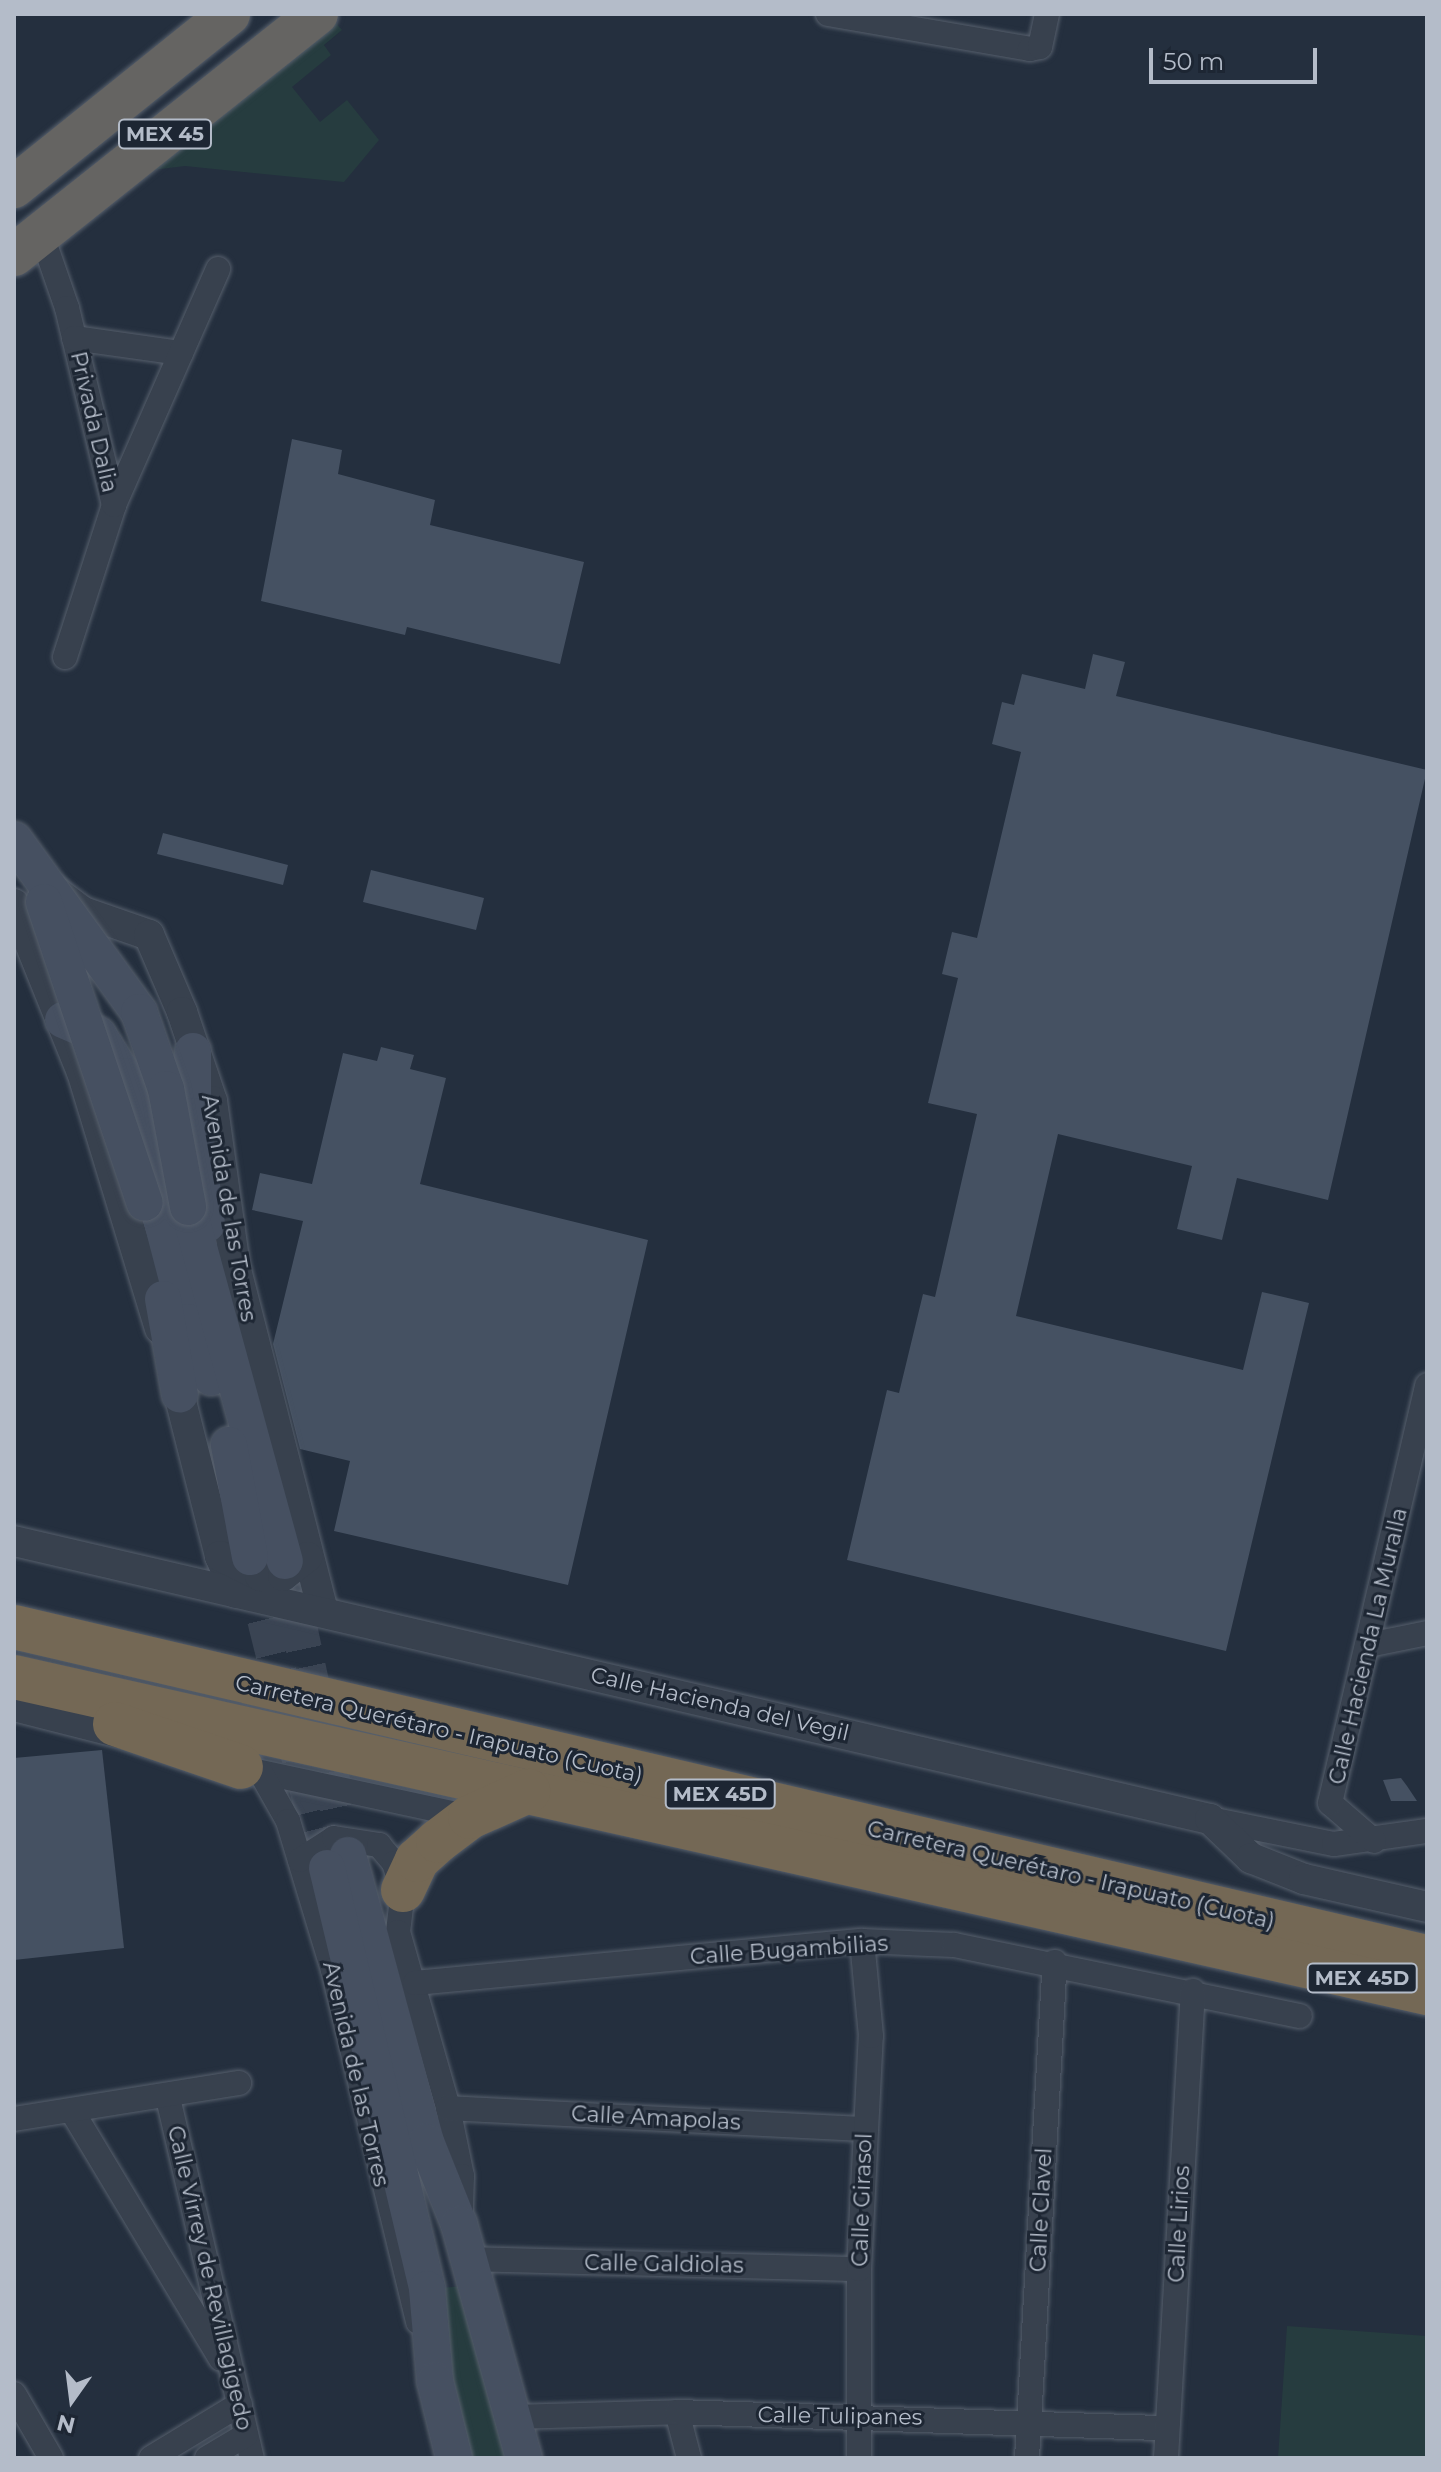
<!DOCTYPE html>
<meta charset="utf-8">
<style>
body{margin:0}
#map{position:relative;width:1441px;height:2472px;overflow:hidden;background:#242f3e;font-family:Montserrat,sans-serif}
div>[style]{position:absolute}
.green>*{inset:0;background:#263c3f}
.building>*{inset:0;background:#455162}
.secondary-tunnel>*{height:36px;margin-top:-18px;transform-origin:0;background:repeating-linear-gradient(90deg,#3a4453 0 36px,transparent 0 54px)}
.roads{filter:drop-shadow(0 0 2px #565f6c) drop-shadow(0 0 2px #565f6c)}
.minor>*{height:24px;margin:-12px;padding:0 12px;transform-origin:12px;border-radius:12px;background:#38414e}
.tertiary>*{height:30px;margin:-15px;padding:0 15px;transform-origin:15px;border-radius:15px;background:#38414e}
.secondary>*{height:36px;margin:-18px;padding:0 18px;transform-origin:18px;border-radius:18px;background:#465061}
.trunk>*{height:42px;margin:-21px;padding:0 21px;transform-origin:21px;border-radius:21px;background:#656462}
.motorway>*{height:44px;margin:-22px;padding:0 22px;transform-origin:22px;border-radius:22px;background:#746855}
.bridges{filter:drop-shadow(0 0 2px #565f6c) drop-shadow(0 0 2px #565f6c)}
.secondary-bridge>*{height:36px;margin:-18px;padding:0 18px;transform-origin:18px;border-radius:18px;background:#465061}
span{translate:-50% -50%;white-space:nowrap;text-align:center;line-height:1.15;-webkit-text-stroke:6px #1d2633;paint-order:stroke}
.shield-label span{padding:2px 6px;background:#1d2633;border:2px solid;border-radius:6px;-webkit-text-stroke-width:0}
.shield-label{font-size:20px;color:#b4bcc9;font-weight:700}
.street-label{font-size:22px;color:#b4bcc9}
.frame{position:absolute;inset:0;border:16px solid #b4bcc9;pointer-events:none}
.north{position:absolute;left:32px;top:2360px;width:80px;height:80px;-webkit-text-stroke:6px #1d2633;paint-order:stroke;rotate:194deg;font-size:22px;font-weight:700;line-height:32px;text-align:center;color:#b4bcc9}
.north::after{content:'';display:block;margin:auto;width:28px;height:36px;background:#b4bcc9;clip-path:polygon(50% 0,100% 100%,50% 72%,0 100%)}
.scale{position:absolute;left:1149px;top:48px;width:168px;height:36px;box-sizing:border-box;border:4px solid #b4bcc9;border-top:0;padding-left:10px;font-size:24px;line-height:28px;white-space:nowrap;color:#b4bcc9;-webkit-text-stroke:6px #1d2633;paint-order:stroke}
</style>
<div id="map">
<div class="green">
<i style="clip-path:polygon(328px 14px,342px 30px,324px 45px,331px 55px,292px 87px,320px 122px,347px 100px,379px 140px,344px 182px,185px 166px,152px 170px)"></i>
<i style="clip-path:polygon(476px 2285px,524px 2458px,454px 2458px,427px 2289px)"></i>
<i style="clip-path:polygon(1287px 2326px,1427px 2336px,1427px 2458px,1278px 2458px)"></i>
</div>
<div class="building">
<i style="clip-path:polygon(292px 439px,342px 450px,338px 474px,435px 500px,430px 525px,584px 562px,560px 664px,407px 627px,405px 635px,261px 601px)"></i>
<i style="clip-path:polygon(1093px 654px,1125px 662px,1116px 696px,1427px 770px,1328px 1200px,1237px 1178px,1222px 1240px,1177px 1229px,1192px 1166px,1058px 1134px,1016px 1316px,1243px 1370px,1262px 1292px,1309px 1303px,1226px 1651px,847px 1560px,887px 1390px,899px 1393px,923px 1294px,935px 1297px,977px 1114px,928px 1103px,958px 978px,942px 974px,952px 932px,977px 938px,1021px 752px,992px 744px,1002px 702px,1014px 705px,1022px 674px,1085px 689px)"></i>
<i style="clip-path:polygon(163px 833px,288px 865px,283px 885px,157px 854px)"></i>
<i style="clip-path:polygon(371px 870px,484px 898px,476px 930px,363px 902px)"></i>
<i style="clip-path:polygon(381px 1047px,414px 1055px,410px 1069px,446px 1078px,420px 1184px,648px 1240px,568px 1585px,334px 1531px,350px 1461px,300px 1449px,273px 1344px,303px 1221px,252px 1210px,260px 1173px,312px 1184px,343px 1053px,377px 1061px)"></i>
<i style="clip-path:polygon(102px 1750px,124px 1948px,14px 1960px,14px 1758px)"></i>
<i style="clip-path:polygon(1401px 1778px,1407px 1786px,1417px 1801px,1391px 1801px,1383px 1780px)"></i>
</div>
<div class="secondary-tunnel">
<i style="left:285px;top:1561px;width:267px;rotate:77.9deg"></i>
<i style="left:252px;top:1567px;width:305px;rotate:76deg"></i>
</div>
<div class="roads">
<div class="minor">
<i style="left:828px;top:14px;width:205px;rotate:9.8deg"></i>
<i style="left:1030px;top:49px;width:10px;rotate:-11deg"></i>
<i style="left:1040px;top:47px;width:34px;rotate:-78deg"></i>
<i style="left:41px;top:233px;width:79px;rotate:70.9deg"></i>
<i style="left:67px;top:308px;width:203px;rotate:76.6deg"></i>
<i style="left:74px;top:338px;width:108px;rotate:8deg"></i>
<i style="left:65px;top:657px;width:160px;rotate:-72.1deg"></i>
<i style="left:114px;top:505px;width:258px;rotate:-66.2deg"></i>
<i style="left:1368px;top:1645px;width:60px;rotate:-11.5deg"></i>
<i style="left:14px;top:1709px;width:114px;rotate:14.3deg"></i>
<i style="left:256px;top:1771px;width:219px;rotate:12.1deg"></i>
<i style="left:261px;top:1773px;width:55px;rotate:60.6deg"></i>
<i style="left:288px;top:1821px;width:156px;rotate:73.2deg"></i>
<i style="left:333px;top:1970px;width:362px;rotate:76.4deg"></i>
<i style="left:1210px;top:1819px;width:126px;rotate:11.4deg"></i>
<i style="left:1334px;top:1844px;width:94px;rotate:-8deg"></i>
<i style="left:1374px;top:1841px;width:58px;rotate:-139.2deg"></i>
<i style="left:1330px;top:1803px;width:429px;rotate:-76.9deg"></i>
<i style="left:300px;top:1860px;width:40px;rotate:-32.9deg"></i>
<i style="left:334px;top:1838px;width:46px;rotate:8.8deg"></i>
<i style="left:379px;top:1845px;width:23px;rotate:50deg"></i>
<i style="left:394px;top:1863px;width:28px;rotate:72deg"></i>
<i style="left:403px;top:1890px;width:42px;rotate:96.8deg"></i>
<i style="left:398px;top:1932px;width:183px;rotate:74.1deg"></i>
<i style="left:448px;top:2108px;width:69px;rotate:78.4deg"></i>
<i style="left:462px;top:2176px;width:38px;rotate:92deg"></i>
<i style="left:415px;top:1983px;width:449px;rotate:-5.4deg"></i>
<i style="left:862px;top:1941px;width:92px;rotate:2.5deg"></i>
<i style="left:954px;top:1945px;width:353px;rotate:11.6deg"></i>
<i style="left:168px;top:2098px;width:370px;rotate:76.9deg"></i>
<i style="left:448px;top:2108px;width:418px;rotate:2.9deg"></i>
<i style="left:72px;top:2111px;width:289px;rotate:59deg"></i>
<i style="left:14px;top:2119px;width:228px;rotate:-9.1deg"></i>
<i style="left:469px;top:2259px;width:390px;rotate:1.5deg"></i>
<i style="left:14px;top:2394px;width:74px;rotate:60deg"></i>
<i style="left:677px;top:2412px;width:48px;rotate:75.4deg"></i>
<i style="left:513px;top:2417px;width:164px;rotate:-1.7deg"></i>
<i style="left:677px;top:2412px;width:490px;rotate:1.9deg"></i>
<i style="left:151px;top:2458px;width:104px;rotate:-31.2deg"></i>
<i style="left:207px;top:2458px;width:45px;rotate:-30.5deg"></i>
<i style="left:859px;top:2458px;width:189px;rotate:-90deg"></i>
<i style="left:859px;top:2269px;width:233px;rotate:-87.1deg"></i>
<i style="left:871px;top:2036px;width:95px;rotate:-95.4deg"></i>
<i style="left:1027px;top:2458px;width:497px;rotate:-86.8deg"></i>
<i style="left:1166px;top:2458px;width:468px;rotate:-86.7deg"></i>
</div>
<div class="tertiary">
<i style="left:55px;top:891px;width:35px;rotate:37deg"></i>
<i style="left:83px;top:912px;width:70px;rotate:19.2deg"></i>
<i style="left:149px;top:935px;width:84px;rotate:66.8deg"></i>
<i style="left:182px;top:1012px;width:94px;rotate:71.4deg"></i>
<i style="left:212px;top:1101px;width:167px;rotate:82.1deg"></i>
<i style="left:235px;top:1266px;width:357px;rotate:75.7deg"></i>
<i style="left:14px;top:904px;width:181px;rotate:68deg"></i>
<i style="left:82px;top:1072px;width:268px;rotate:73.1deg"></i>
<i style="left:174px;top:1374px;width:188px;rotate:75.8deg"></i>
<i style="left:220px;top:1556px;width:40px;rotate:66.6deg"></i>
<i style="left:14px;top:1541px;width:1228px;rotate:13.09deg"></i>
<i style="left:1210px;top:1819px;width:57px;rotate:43.6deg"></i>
<i style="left:1251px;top:1858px;width:57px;rotate:21.6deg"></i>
<i style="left:1304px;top:1879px;width:126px;rotate:12.8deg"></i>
<i style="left:220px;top:1556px;width:45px;rotate:26.6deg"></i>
<i style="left:260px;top:1576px;width:23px"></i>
<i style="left:283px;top:1576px;width:31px;rotate:-38deg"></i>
</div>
<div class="secondary">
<i style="left:63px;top:1020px;width:38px;rotate:23deg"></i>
<i style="left:98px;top:1035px;width:49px;rotate:57.6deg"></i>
<i style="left:124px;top:1076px;width:254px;rotate:75.4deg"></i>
<i style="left:188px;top:1322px;width:60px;rotate:67.3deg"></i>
<i style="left:193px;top:1051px;width:65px;rotate:90deg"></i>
<i style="left:193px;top:1116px;width:109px;rotate:82.6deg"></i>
<i style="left:188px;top:1207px;width:367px;rotate:74.7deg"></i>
<i style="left:163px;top:1299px;width:97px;rotate:80deg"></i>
<i style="left:229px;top:1445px;width:114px;rotate:79.4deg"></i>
<i style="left:348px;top:1855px;width:297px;rotate:74.8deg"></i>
<i style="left:426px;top:2142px;width:88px;rotate:68.1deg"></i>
<i style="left:459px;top:2224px;width:243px;rotate:74.5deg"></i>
<i style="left:327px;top:1868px;width:433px;rotate:76.6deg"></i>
<i style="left:427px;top:2289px;width:92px;rotate:85deg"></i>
<i style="left:435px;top:2381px;width:79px;rotate:76.1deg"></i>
</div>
<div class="trunk">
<i style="left:14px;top:187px;width:276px;rotate:-38.8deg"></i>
<i style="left:14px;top:255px;width:387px;rotate:-38.5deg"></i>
</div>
<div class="motorway">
<i style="left:14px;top:1627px;width:1451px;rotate:13.15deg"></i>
<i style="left:14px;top:1677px;width:1448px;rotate:12.61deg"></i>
<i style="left:115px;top:1724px;width:133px;rotate:18.8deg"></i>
<i style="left:403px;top:1890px;width:33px;rotate:-65deg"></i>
<i style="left:417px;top:1860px;width:28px;rotate:-42deg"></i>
<i style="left:438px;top:1841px;width:40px;rotate:-37deg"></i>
<i style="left:470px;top:1817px;width:64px;rotate:-24.1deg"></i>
</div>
</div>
<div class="bridges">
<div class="secondary-bridge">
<i style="left:14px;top:840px;width:213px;rotate:54deg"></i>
<i style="left:139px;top:1012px;width:82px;rotate:70.7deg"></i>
<i style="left:166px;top:1089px;width:120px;rotate:79.4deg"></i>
<i style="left:44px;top:902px;width:317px;rotate:71.5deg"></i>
</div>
</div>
<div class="shield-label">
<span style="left:165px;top:134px">MEX 45</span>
<span style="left:720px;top:1794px">MEX 45D</span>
<span style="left:1362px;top:1978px">MEX 45D</span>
</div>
<div class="street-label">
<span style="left:94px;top:422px;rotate:77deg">Privada Dalia</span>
<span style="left:229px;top:1208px;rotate:80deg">Avenida de las Torres</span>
<span style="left:1368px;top:1646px;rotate:-77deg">Calle Hacienda La Muralla</span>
<span style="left:720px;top:1704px;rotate:13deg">Calle Hacienda del Vegil</span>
<span style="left:439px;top:1729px;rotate:13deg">Carretera Querétaro - Irapuato (Cuota)</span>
<span style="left:1071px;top:1875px;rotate:13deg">Carretera Querétaro - Irapuato (Cuota)</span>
<span style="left:789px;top:1950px;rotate:-4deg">Calle Bugambilias</span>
<span style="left:356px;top:2074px;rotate:77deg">Avenida de las Torres</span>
<span style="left:656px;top:2118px;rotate:3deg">Calle Amapolas</span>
<span style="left:862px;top:2200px;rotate:-88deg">Calle Girasol</span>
<span style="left:1041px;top:2210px;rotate:-87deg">Calle Clavel</span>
<span style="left:1179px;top:2224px;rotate:-87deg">Calle Lirios</span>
<span style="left:664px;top:2264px;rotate:1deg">Calle Galdiolas</span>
<span style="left:210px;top:2278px;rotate:77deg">Calle Virrey de Revillagigedo</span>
<span style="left:840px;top:2416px;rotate:1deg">Calle Tulipanes</span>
</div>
<div class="frame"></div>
<div class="north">N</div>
<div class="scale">50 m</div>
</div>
